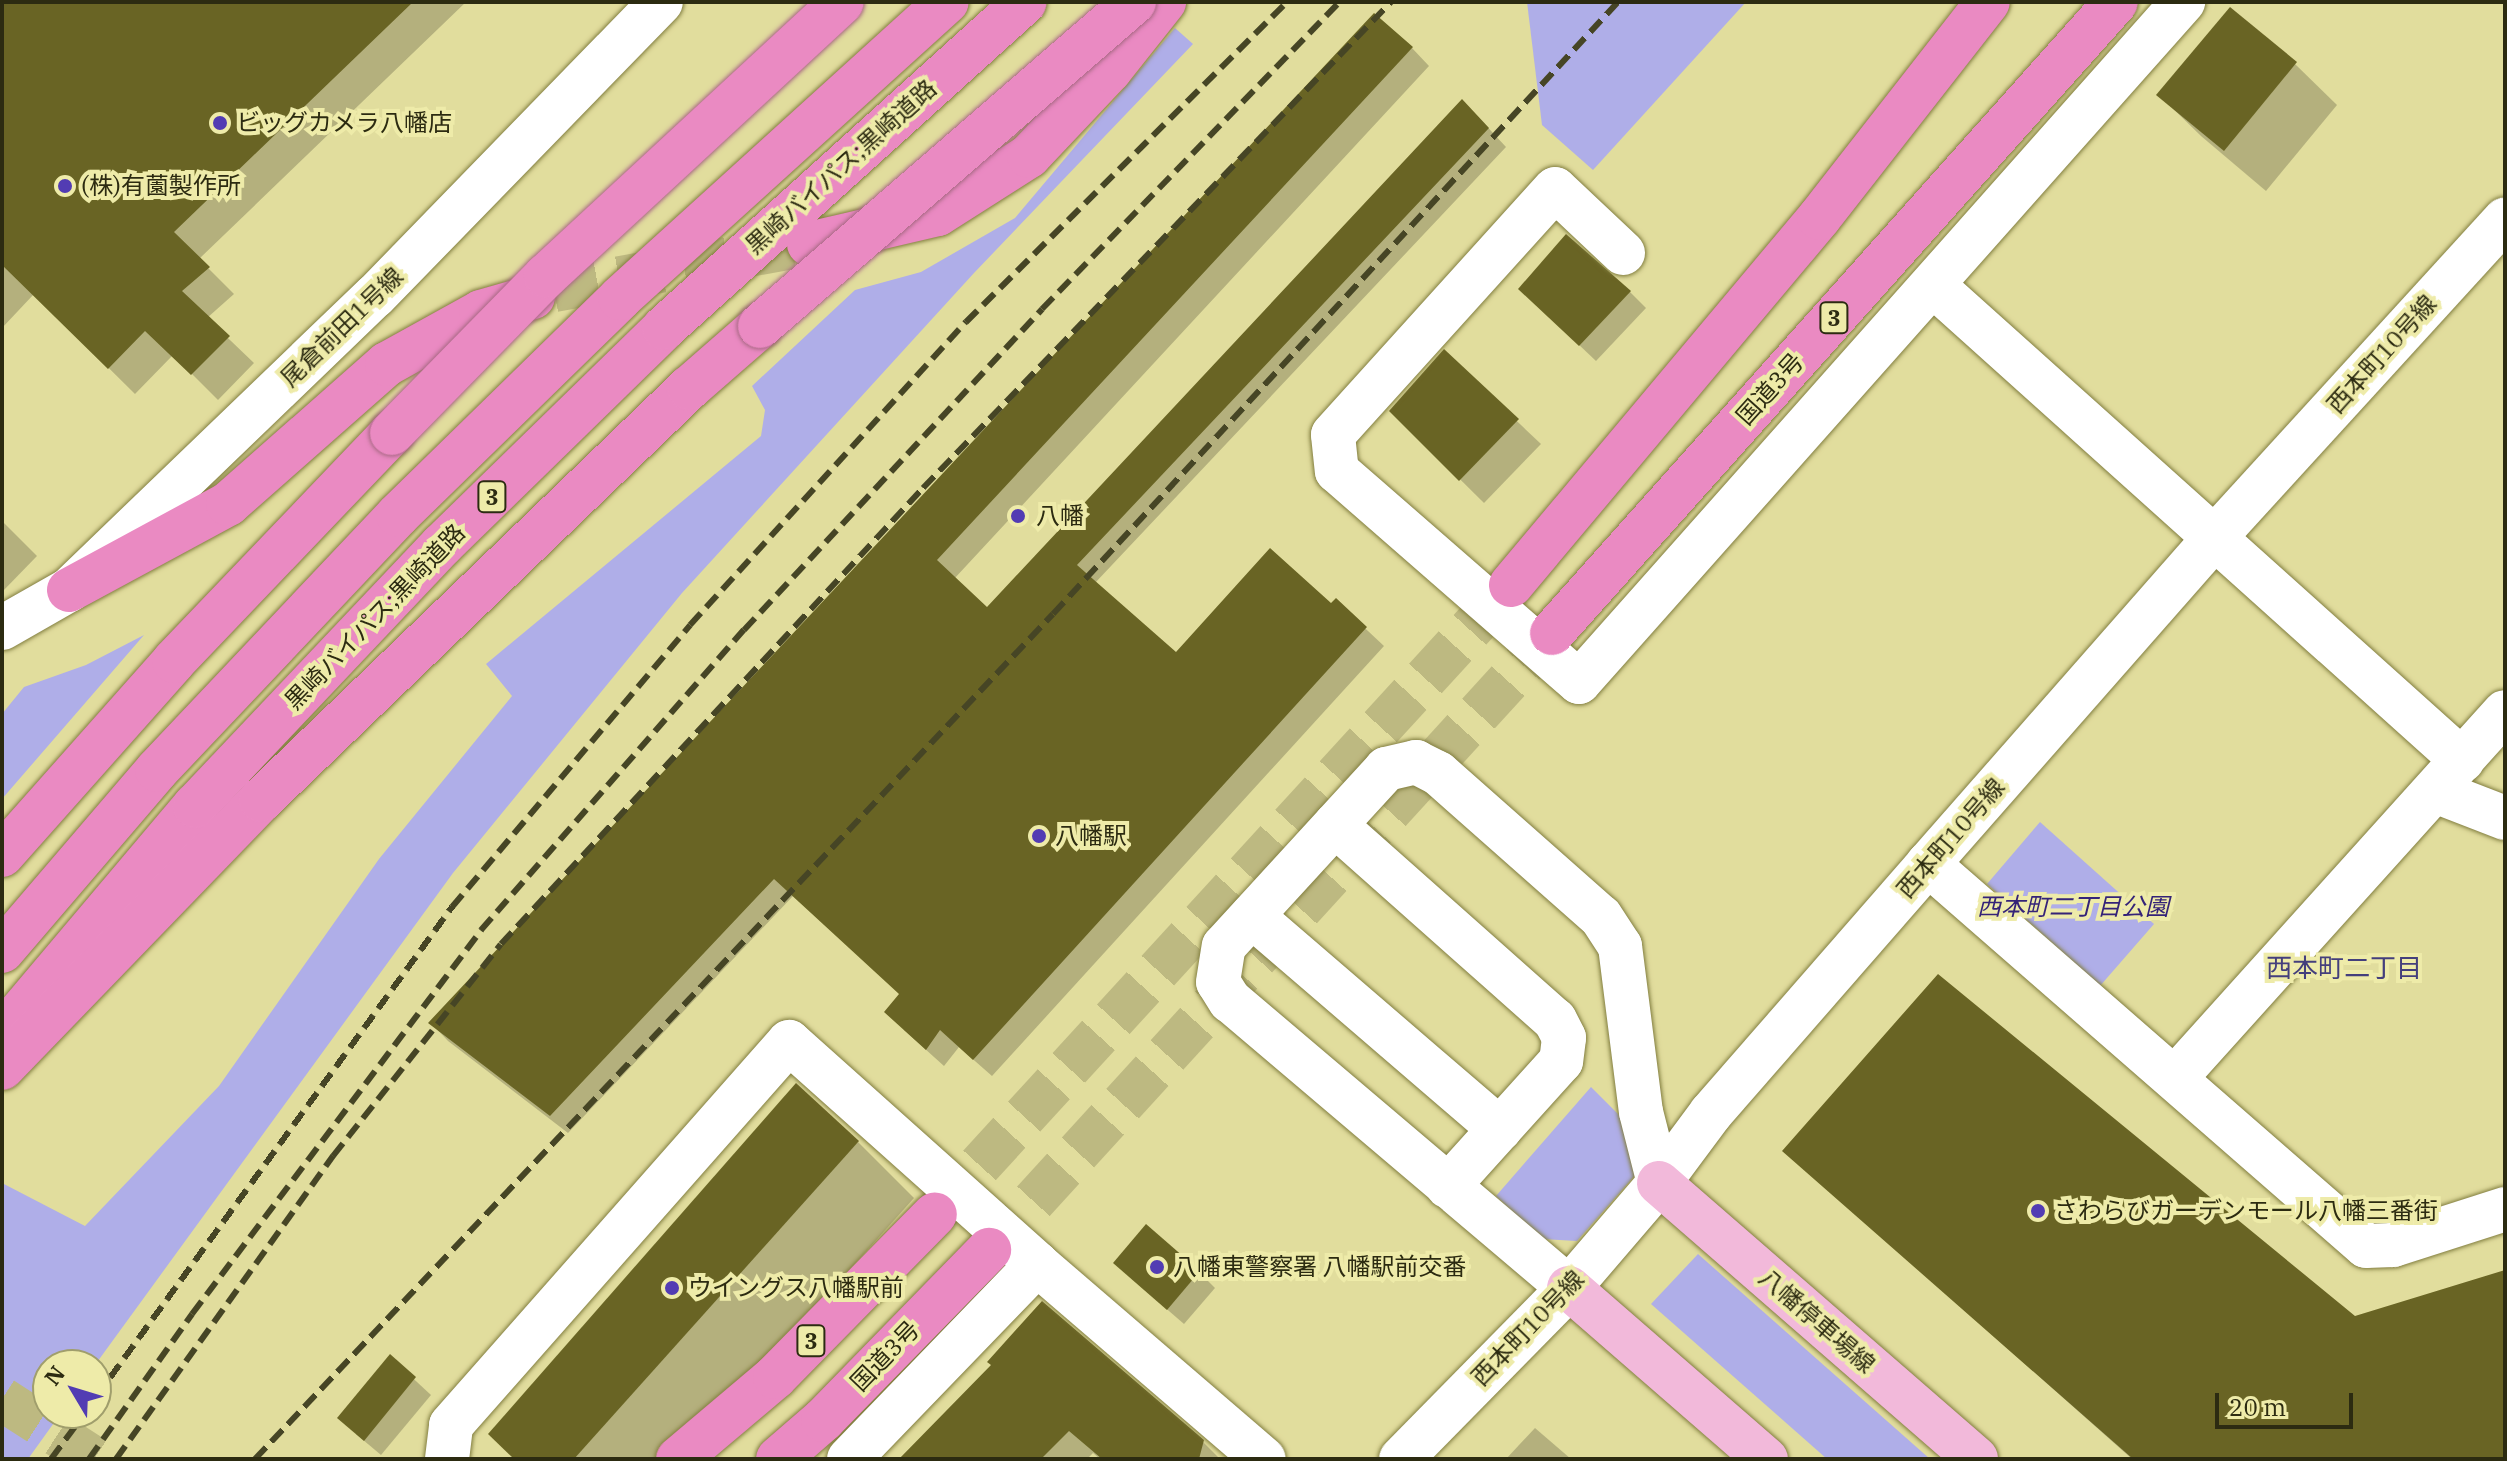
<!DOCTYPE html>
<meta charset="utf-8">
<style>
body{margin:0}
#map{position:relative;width:2507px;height:1461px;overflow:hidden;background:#e1dd9d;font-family:"IBM Plex Serif","Noto Sans JP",serif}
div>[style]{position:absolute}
.green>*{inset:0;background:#afaee8}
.shadow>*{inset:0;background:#0003}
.building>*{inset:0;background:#696424}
.minor-tunnel>*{height:44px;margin-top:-22px;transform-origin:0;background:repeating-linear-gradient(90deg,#bdb981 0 44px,transparent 0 66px)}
.highway-tunnel>*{height:44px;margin-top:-22px;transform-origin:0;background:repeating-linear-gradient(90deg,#bdb981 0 44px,transparent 0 66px)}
.roads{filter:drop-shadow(0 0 2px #827e40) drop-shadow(0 0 2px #827e40)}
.minor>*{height:44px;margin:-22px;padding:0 22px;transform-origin:22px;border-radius:22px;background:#fff}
.major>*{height:44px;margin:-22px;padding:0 22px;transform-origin:22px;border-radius:22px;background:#f2b9da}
.highway>*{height:44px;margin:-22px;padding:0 22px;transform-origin:22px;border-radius:22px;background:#ea8ac2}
.rail>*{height:6px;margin-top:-3px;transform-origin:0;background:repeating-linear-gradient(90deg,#464525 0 16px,transparent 0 24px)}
.bridges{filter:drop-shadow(0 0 2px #a86984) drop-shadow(0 0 2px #a86984)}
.highway-bridge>*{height:44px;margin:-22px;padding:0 22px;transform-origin:22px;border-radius:22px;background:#ea8ac2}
.dots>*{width:22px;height:22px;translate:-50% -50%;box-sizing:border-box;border:4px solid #eeeba9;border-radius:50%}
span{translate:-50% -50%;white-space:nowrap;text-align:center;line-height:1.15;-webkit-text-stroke:8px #eeeba9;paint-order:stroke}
.shield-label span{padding:2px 6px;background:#eeeba9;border:2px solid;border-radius:6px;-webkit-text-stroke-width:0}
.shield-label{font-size:22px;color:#2c2b11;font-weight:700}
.poi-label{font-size:24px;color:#2c2b11}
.left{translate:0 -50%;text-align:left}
.street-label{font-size:24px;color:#2c2b11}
.park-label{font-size:24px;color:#342378;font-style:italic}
.neighbourhood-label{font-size:26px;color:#443f7c}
.frame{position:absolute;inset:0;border:4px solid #2c2b11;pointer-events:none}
.north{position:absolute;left:32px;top:1349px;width:80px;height:80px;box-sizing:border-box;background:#eeeba9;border:2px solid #a09e6c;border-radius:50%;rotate:308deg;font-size:22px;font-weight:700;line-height:32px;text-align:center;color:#2c2b11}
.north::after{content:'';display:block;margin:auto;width:28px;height:36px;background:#523cb3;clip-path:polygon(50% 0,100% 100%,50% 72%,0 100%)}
.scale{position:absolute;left:2215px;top:1393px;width:138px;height:36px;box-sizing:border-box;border:4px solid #2c2b11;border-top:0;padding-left:10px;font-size:24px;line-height:28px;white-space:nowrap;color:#2c2b11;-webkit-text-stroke:6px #eeeba9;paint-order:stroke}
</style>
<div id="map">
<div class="green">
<i style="clip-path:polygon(1527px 2px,1746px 2px,1593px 170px,1542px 125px)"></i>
<i style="clip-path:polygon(1175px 28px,1193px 44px,974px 273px,682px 593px,453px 873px,95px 1365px,48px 1365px,48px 1413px,61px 1413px,28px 1459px,2px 1459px,2px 1183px,85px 1226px,219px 1086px,379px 859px,512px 696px,486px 664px,761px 436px,765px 410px,752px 386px,855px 290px,921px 272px,1015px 218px)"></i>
<i style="clip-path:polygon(144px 635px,2px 799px,2px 714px,24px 687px,86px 665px)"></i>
<i style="clip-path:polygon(2040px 822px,2154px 924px,2100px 986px,1987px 884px)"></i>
<i style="clip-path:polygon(1591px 1087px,1628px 1124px,1638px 1172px,1577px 1241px,1542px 1239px,1496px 1196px)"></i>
<i style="clip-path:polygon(1698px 1254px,1930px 1459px,1827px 1459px,1651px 1304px)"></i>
</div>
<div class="shadow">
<i style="clip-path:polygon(2px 2px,466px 2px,199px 259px,234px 294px,207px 318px,254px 363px,218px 400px,173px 355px,135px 394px,34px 294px,2px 328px)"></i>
<i style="clip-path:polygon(1412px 48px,1429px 66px,954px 579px,987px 609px,1480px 119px,1506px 147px,1095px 583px,1176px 654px,1331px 606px,1336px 601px,1384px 646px,992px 1076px,959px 1047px,944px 1066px,904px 1030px,901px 994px,793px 896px,568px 1133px,448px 1041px,431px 1023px)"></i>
<i style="clip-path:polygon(2295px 64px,2337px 105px,2266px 191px,2201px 136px,2159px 95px)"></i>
<i style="clip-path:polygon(1630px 292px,1646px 308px,1596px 361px,1537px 305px)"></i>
<i style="clip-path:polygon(1444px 352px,1541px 444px,1484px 503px,1391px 411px)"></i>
<i style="clip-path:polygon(2px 521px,37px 556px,2px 592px)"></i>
<i style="clip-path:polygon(858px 1142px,914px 1198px,680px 1459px,515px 1459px)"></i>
<i style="clip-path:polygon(1785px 1151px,2354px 1319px,2505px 1272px,2505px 1459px,2132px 1459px)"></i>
<i style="clip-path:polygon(1199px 1272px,1215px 1288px,1184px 1324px,1132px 1279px)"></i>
<i style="clip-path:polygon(390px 1357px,431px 1395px,381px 1455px,356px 1434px)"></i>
<i style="clip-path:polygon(993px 1366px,1202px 1441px,1220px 1459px,1100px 1459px,1093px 1453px,1087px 1459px,902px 1459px)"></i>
<i style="clip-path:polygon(1535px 1428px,1571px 1459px,1506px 1459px)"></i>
</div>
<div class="building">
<i style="clip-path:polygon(2px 2px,413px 2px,174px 232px,210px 267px,182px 291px,230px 336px,191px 375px,145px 331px,108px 369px,2px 265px)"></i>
<i style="clip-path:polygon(2230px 7px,2297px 62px,2224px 151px,2156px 95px)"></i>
<i style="clip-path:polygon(1374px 13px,1413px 47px,937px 560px,987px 607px,1462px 99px,1489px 128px,1077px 565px,1176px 652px,1270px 548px,1331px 603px,1336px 598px,1367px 627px,973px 1060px,940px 1030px,926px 1050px,884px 1012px,899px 994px,774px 879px,550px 1116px,428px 1023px)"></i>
<i style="clip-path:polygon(1566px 234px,1631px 291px,1579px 346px,1518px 289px)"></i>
<i style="clip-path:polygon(1444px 349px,1519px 419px,1459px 481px,1389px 411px)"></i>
<i style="clip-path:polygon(1938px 974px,2355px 1316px,2505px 1270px,2505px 1459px,2133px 1459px,1782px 1151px)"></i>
<i style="clip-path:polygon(796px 1083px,859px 1141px,574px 1459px,514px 1459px,488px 1434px)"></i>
<i style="clip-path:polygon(1146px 1224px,1200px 1271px,1167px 1310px,1113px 1263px)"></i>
<i style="clip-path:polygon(1042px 1301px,1204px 1440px,1199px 1459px,1102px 1459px,1069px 1431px,1041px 1459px,899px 1459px,991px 1365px,987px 1362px)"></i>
<i style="clip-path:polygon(390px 1354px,416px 1377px,364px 1441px,337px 1418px)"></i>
</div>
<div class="minor-tunnel">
<i style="left:2px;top:1399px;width:111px;rotate:32.8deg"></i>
</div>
<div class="highway-tunnel">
<i style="left:554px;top:290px;width:259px;rotate:-10.2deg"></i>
<i style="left:935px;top:1214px;width:853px;rotate:-47.52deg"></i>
<i style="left:989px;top:1250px;width:835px;rotate:-47.62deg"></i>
</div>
<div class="roads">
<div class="minor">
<i style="left:1623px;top:253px;width:93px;rotate:-136.7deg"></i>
<i style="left:1555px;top:189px;width:331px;rotate:132.1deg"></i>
<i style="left:1333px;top:435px;width:36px;rotate:84deg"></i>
<i style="left:1337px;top:471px;width:321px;rotate:41.1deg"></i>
<i style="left:1579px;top:682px;width:910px;rotate:-48.39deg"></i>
<i style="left:1934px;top:286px;width:710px;rotate:41.92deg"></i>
<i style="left:2px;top:628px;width:77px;rotate:-29.6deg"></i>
<i style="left:69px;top:590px;width:424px;rotate:-43.9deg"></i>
<i style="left:375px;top:296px;width:410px;rotate:-45.8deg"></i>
<i style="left:2435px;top:791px;width:75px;rotate:21.1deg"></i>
<i style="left:1335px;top:825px;width:294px;rotate:41.6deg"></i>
<i style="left:1555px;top:1020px;width:20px;rotate:63deg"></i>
<i style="left:1564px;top:1038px;width:23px;rotate:97deg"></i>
<i style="left:1561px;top:1061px;width:169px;rotate:132.1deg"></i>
<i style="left:1928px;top:864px;width:581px;rotate:41.09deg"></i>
<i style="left:2366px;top:1246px;width:27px;rotate:-2deg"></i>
<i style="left:2393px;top:1245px;width:118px;rotate:-17.8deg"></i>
<i style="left:1252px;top:916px;width:327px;rotate:40.7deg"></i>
<i style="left:2176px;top:1077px;width:491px;rotate:-48deg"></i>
<i style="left:1569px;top:1288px;width:444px;rotate:-139.7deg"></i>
<i style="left:1230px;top:1001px;width:22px;rotate:-122deg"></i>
<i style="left:1218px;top:982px;width:36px;rotate:-81deg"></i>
<i style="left:1224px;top:946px;width:240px;rotate:-47.5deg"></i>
<i style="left:1386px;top:769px;width:31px;rotate:-13deg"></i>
<i style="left:1416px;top:762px;width:25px;rotate:27deg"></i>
<i style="left:1438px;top:773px;width:217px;rotate:41.5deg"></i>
<i style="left:1601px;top:917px;width:35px;rotate:57deg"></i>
<i style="left:1620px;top:946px;width:167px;rotate:82.8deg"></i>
<i style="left:1641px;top:1112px;width:73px;rotate:75.8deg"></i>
<i style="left:447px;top:1459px;width:34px;rotate:-83deg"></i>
<i style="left:451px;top:1425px;width:511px;rotate:-48.57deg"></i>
<i style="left:789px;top:1042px;width:333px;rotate:41.8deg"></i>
<i style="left:849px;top:1459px;width:271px;rotate:-46deg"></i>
<i style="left:1037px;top:1264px;width:299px;rotate:40.7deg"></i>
<i style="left:1401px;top:1459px;width:240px;rotate:-45.5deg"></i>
<i style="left:1569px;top:1288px;width:138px;rotate:-49.4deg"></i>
<i style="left:1659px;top:1183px;width:87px;rotate:-53.4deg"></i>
<i style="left:1711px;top:1113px;width:330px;rotate:-48.9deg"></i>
<i style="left:1928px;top:864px;width:435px;rotate:-48.7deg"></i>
<i style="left:2215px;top:537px;width:430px;rotate:-47.6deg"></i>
</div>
<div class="major">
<i style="left:1659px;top:1183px;width:420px;rotate:41deg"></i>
<i style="left:1569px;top:1288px;width:261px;rotate:41deg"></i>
</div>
<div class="highway">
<i style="left:809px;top:244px;width:132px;rotate:-13.1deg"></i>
<i style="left:938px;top:214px;width:108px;rotate:-32.5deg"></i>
<i style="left:1029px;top:156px;width:118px;rotate:-46.7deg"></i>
<i style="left:1110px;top:70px;width:87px;rotate:-51.5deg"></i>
<i style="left:1511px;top:585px;width:479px;rotate:-50deg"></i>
<i style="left:1819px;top:218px;width:274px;rotate:-52deg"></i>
<i style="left:69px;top:590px;width:181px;rotate:-28.4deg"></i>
<i style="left:228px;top:504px;width:212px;rotate:-41.4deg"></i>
<i style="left:387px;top:364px;width:107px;rotate:-29deg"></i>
<i style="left:481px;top:312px;width:54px;rotate:-16.1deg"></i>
<i style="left:1552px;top:633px;width:846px;rotate:-48.21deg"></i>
<i style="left:2px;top:855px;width:259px;rotate:-48.4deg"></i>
<i style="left:174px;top:661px;width:315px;rotate:-46.3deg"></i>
<i style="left:2px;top:951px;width:238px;rotate:-49.4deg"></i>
<i style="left:157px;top:770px;width:351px;rotate:-46.6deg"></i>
<i style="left:398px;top:515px;width:310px;rotate:-44.3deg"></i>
<i style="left:620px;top:298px;width:441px;rotate:-42.2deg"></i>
<i style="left:2px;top:1034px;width:299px;rotate:-49.8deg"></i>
<i style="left:195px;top:806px;width:359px;rotate:-46.6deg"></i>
<i style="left:442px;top:545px;width:310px;rotate:-44.3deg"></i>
<i style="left:664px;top:328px;width:486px;rotate:-42.1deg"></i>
<i style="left:2px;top:1068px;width:373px;rotate:-46deg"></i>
<i style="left:261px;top:800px;width:594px;rotate:-43.91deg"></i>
<i style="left:689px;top:388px;width:94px;rotate:-41.1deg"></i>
<i style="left:678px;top:1459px;width:127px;rotate:-40.2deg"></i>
<i style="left:775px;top:1377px;width:228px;rotate:-45.5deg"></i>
<i style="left:778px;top:1459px;width:60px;rotate:-40.9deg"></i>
<i style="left:823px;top:1420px;width:238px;rotate:-45.7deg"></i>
</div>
</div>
<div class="rail">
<i style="left:96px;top:1397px;width:606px;rotate:-54deg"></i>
<i style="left:452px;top:907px;width:369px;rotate:-49.8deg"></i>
<i style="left:690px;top:625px;width:410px;rotate:-47.7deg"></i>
<i style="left:966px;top:322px;width:453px;rotate:-44.9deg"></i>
<i style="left:51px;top:1459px;width:57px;rotate:-53.5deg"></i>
<i style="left:89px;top:1459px;width:178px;rotate:-54.6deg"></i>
<i style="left:192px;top:1314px;width:481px;rotate:-53deg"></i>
<i style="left:481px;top:930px;width:399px;rotate:-48.8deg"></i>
<i style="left:744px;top:630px;width:438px;rotate:-47.1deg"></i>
<i style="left:1042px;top:309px;width:427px;rotate:-45.9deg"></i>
<i style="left:116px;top:1459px;width:373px;rotate:-54.4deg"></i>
<i style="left:333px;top:1156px;width:270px;rotate:-51.6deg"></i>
<i style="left:501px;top:944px;width:621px;rotate:-47.22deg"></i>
<i style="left:923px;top:488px;width:675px;rotate:-46.08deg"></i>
<i style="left:255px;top:1459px;width:1162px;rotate:-46.64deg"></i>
<i style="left:1053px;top:614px;width:833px;rotate:-47.29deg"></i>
</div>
<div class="bridges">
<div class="highway-bridge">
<i style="left:760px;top:326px;width:495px;rotate:-40.9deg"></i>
<i style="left:392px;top:433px;width:220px;rotate:-45.6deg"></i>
<i style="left:546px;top:276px;width:403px;rotate:-42.8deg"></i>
</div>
</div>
<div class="dots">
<i style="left:220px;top:123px;background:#523cb3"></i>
<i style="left:65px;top:186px;background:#523cb3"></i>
<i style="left:1018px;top:516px;background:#523cb3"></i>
<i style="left:1039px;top:836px;background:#523cb3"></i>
<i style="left:2038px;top:1211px;background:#523cb3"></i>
<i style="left:1157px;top:1267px;background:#523cb3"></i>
<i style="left:672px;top:1288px;background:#523cb3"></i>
</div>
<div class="shield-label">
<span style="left:1834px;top:318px">3</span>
<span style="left:492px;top:497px">3</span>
<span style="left:811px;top:1341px">3</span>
</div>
<div class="poi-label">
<span class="left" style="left:236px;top:123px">ビッグカメラ八幡店</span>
<span class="left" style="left:81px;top:186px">(株)有薗製作所</span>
<span class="left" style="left:1036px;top:516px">八幡</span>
<span class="left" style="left:1055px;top:836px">八幡駅</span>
<span class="left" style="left:2054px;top:1211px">さわらびガーデンモール八幡三番街</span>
<span class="left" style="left:1173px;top:1267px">八幡東警察署 八幡駅前交番</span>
<span class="left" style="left:688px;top:1288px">ウイングス八幡駅前</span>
</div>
<div class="street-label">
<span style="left:841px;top:167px;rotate:-42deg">黒崎バイパス;黒崎道路</span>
<span style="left:342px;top:327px;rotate:-44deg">尾倉前田1号線</span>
<span style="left:2382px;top:354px;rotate:-48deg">西本町10号線</span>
<span style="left:1770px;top:389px;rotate:-48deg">国道3号</span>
<span style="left:375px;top:617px;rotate:-46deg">黒崎バイパス;黒崎道路</span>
<span style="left:1951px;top:838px;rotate:-49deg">西本町10号線</span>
<span style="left:1817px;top:1321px;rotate:41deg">八幡停車場線</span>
<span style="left:1528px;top:1328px;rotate:-46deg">西本町10号線</span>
<span style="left:885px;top:1356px;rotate:-46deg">国道3号</span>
</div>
<div class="park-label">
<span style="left:2073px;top:907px">西本町二丁目公園</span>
</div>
<div class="neighbourhood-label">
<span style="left:2344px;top:968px">西本町二丁目</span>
</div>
<div class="frame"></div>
<div class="north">N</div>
<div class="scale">20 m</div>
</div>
